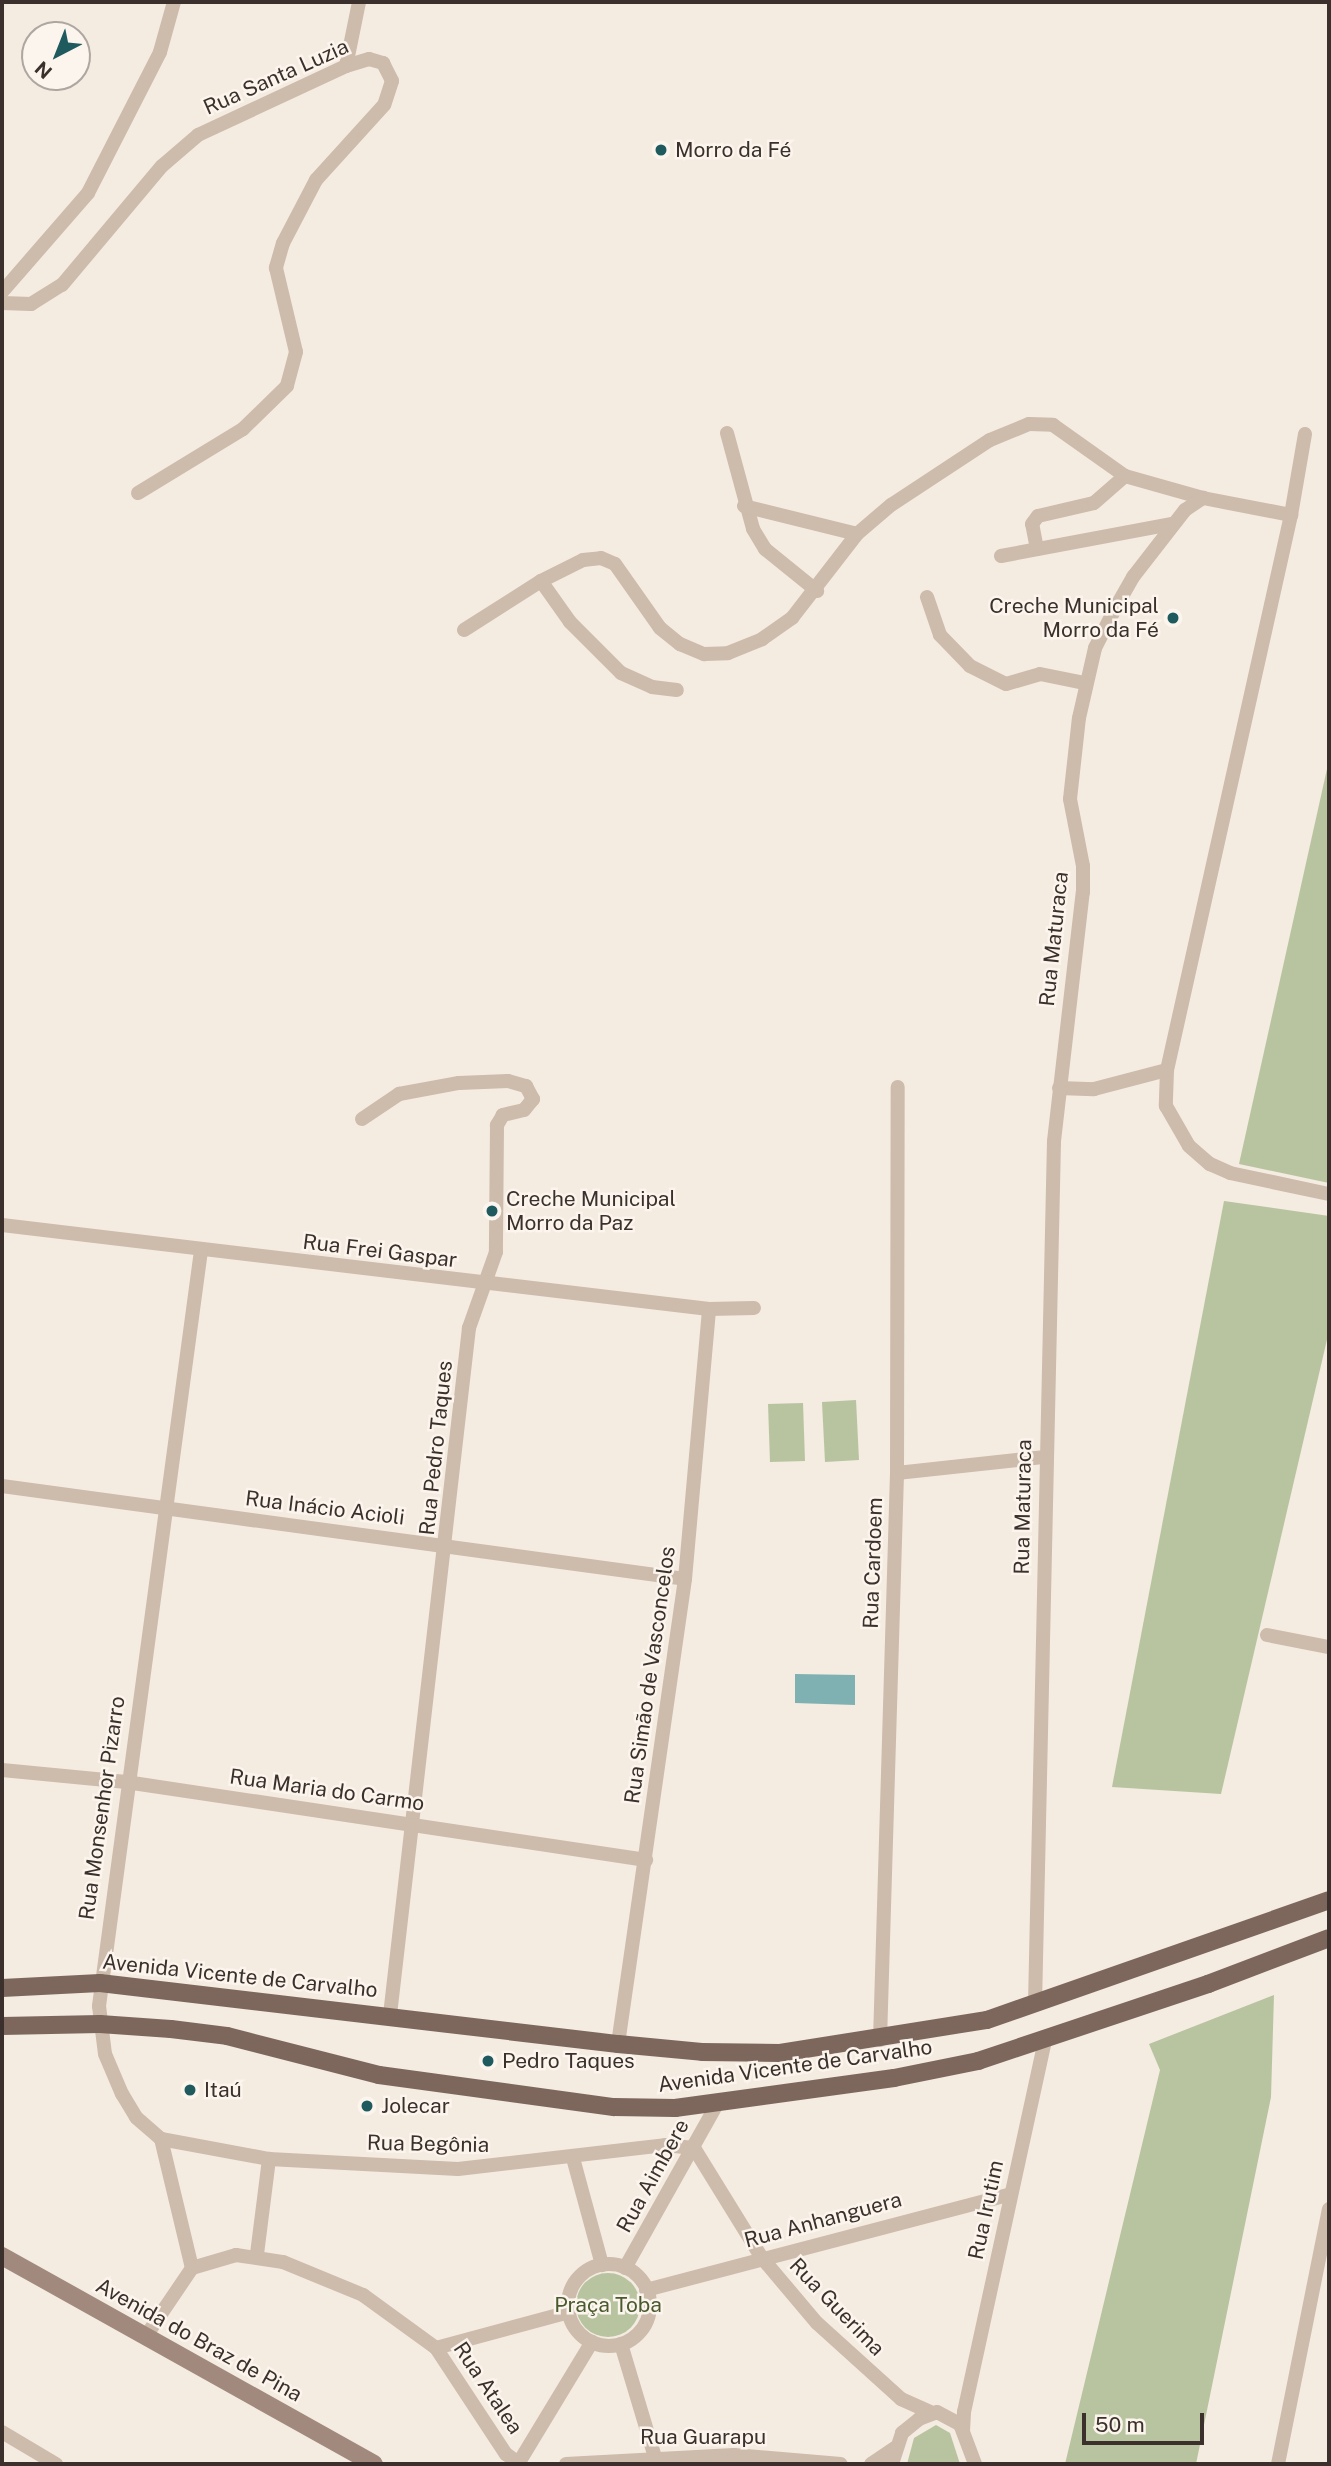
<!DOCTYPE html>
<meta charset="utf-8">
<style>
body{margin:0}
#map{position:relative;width:1331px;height:2466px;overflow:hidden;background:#f4ebe1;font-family:"Public Sans",sans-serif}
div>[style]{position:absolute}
.green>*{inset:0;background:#b8c4a0}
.round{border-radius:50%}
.water>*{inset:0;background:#7fb0b2}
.minor>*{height:14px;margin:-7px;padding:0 7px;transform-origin:7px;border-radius:7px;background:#cdbbac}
.minor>.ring{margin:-7px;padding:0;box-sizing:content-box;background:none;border:14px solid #cdbbac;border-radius:50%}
.secondary>*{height:18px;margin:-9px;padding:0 9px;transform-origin:9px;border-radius:9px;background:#a18a7d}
.primary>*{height:18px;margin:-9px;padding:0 9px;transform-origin:9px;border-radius:9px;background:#7d675c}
.dots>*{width:19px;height:19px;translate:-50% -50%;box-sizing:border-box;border:4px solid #fbf5ee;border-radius:50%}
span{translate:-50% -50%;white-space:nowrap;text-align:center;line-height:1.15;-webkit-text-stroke:5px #fbf5ee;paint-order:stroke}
.street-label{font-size:21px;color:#3b302b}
.poi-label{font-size:21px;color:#3b302b}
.left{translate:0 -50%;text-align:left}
.right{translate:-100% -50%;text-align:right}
.park-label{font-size:21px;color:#4a5a2e}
.frame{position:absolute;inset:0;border:4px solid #3b302b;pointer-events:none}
.north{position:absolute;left:21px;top:21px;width:70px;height:70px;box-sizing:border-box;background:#fbf5ee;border:2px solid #aea6a0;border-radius:50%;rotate:222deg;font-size:19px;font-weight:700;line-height:28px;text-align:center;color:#3b302b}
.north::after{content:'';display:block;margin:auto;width:24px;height:32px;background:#1f5a5e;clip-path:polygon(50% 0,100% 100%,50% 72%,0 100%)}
.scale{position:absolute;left:1082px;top:2413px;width:122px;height:32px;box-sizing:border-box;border:4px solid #3b302b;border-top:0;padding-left:9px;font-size:21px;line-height:24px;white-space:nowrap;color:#3b302b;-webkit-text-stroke:5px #fbf5ee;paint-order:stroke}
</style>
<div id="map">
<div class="green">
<i style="clip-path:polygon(1329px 760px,1329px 1183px,1239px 1164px)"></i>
<i style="clip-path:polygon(1224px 1201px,1329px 1216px,1329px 1331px,1221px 1794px,1112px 1787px)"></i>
<i style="clip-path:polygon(856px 1400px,859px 1460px,825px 1462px,822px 1402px)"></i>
<i style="clip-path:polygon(803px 1403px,805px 1461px,770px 1462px,768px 1404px)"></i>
<i style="clip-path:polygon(1274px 1995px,1271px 2097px,1196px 2464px,1065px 2464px,1160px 2070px,1149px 2044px)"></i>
<i class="round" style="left:576px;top:2273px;width:64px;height:64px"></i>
<i style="clip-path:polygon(936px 2425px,950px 2433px,960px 2464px,907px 2464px,914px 2438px)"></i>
</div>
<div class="water">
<i style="clip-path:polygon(795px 1674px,855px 1675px,855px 1705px,795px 1703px)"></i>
</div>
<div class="minor">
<i style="left:346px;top:66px;width:65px;rotate:-78.5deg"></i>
<i style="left:2px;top:292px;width:131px;rotate:-49deg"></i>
<i style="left:88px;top:193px;width:158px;rotate:-62.9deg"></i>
<i style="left:160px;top:52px;width:52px;rotate:-74.4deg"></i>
<i style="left:2px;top:303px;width:29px;rotate:2deg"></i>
<i style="left:31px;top:304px;width:36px;rotate:-32deg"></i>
<i style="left:62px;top:285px;width:155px;rotate:-50deg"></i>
<i style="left:162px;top:166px;width:48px;rotate:-40.7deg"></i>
<i style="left:198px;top:135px;width:163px;rotate:-25deg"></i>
<i style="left:346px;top:66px;width:24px;rotate:-17deg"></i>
<i style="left:369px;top:59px;width:15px;rotate:16deg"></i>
<i style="left:383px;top:63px;width:20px;rotate:63deg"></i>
<i style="left:392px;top:81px;width:25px;rotate:108deg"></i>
<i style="left:384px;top:105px;width:101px;rotate:132.2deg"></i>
<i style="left:316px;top:180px;width:71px;rotate:117.6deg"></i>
<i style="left:283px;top:243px;width:26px;rotate:106deg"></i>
<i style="left:276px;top:268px;width:86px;rotate:76.6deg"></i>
<i style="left:296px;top:352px;width:35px;rotate:105deg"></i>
<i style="left:287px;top:386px;width:62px;rotate:135.7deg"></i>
<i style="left:243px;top:429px;width:123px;rotate:148.6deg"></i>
<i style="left:727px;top:433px;width:99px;rotate:74.8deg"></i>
<i style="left:753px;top:529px;width:23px;rotate:59deg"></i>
<i style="left:765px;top:549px;width:67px;rotate:38.9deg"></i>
<i style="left:1305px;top:434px;width:82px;rotate:99.8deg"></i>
<i style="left:1291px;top:515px;width:569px;rotate:102.59deg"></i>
<i style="left:1167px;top:1070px;width:36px;rotate:92deg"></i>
<i style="left:1166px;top:1106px;width:46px;rotate:60.1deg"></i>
<i style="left:1189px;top:1146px;width:28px;rotate:41deg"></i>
<i style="left:1210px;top:1164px;width:22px;rotate:24deg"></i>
<i style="left:1230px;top:1173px;width:101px;rotate:12deg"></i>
<i style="left:744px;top:506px;width:116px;rotate:13.9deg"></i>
<i style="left:1037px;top:549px;width:25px;rotate:-101deg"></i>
<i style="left:1032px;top:524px;width:10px;rotate:-53deg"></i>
<i style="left:1038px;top:516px;width:57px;rotate:-13.1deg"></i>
<i style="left:1094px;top:503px;width:41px;rotate:-41.1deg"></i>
<i style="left:1001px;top:556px;width:174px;rotate:-10.6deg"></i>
<i style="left:541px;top:581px;width:50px;rotate:54.7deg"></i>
<i style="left:570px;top:622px;width:72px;rotate:45deg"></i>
<i style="left:621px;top:673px;width:34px;rotate:24deg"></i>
<i style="left:652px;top:687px;width:25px;rotate:7deg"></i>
<i style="left:927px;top:597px;width:40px;rotate:71.1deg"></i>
<i style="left:940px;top:635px;width:43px;rotate:45.9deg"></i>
<i style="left:970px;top:666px;width:40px;rotate:26.6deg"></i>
<i style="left:1006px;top:684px;width:35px;rotate:-16deg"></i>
<i style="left:1040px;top:674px;width:46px;rotate:11.3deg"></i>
<i style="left:464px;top:630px;width:91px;rotate:-32.5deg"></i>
<i style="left:541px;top:581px;width:47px;rotate:-26.6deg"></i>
<i style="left:583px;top:560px;width:18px;rotate:-6deg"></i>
<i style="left:601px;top:558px;width:15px;rotate:23deg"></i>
<i style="left:615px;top:564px;width:78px;rotate:54.9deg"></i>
<i style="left:660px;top:628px;width:26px;rotate:39deg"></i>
<i style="left:680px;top:644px;width:26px;rotate:23deg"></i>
<i style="left:704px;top:654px;width:24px;rotate:-2deg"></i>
<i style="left:728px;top:653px;width:37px;rotate:-22deg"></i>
<i style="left:762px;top:639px;width:37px;rotate:-35deg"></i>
<i style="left:792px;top:618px;width:106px;rotate:-52.3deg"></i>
<i style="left:857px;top:534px;width:45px;rotate:-40.5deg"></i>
<i style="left:891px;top:505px;width:118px;rotate:-33.3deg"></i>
<i style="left:990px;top:440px;width:42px;rotate:-22.3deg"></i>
<i style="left:1029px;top:424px;width:24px;rotate:2deg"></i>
<i style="left:1053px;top:425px;width:88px;rotate:35.3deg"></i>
<i style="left:1125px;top:476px;width:81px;rotate:15.8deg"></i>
<i style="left:1059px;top:1088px;width:35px;rotate:2deg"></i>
<i style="left:1094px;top:1089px;width:75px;rotate:-14.6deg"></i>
<i style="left:362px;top:1119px;width:45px;rotate:-34deg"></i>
<i style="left:399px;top:1094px;width:61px;rotate:-10.4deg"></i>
<i style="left:459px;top:1083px;width:49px;rotate:-2.3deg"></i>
<i style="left:508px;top:1081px;width:19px;rotate:16deg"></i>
<i style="left:526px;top:1086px;width:15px;rotate:62deg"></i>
<i style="left:533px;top:1099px;width:14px;rotate:129deg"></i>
<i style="left:524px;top:1110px;width:22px;rotate:167deg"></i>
<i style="left:503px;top:1115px;width:12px;rotate:121deg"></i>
<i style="left:497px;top:1125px;width:127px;rotate:90.5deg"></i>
<i style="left:496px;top:1252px;width:81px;rotate:109.6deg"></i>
<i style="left:469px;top:1328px;width:692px;rotate:96.56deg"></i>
<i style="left:2px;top:1225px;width:712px;rotate:6.78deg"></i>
<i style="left:709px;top:1309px;width:45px;rotate:-1.3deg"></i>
<i style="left:897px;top:1473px;width:149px;rotate:-6.2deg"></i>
<i style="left:2px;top:1486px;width:689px;rotate:7.75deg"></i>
<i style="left:1267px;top:1635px;width:63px;rotate:11deg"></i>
<i style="left:2px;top:1770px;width:125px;rotate:5.5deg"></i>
<i style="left:126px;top:1782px;width:526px;rotate:8.53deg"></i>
<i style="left:1035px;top:2005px;width:864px;rotate:-88.74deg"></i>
<i style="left:1054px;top:1141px;width:251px;rotate:-83.4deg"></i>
<i style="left:1083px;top:892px;width:26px;rotate:-90deg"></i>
<i style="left:1083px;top:866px;width:68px;rotate:-101deg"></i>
<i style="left:1070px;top:799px;width:81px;rotate:-83.7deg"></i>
<i style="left:1079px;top:718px;width:72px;rotate:-77.1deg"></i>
<i style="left:1095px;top:648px;width:38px;rotate:-63deg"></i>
<i style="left:1112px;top:614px;width:43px;rotate:-60.4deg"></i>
<i style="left:1133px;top:577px;width:85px;rotate:-52.2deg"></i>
<i style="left:1185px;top:510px;width:22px;rotate:-34deg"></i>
<i style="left:1203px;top:498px;width:90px;rotate:10.9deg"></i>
<i style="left:880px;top:2040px;width:567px;rotate:-88.28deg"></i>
<i style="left:897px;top:1473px;width:386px;rotate:-89.9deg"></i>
<i style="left:618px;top:2044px;width:470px;rotate:-81.8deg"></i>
<i style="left:685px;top:1579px;width:271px;rotate:-84.9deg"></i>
<i style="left:161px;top:2139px;width:110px;rotate:10.5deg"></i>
<i style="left:269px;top:2159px;width:189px;rotate:3deg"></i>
<i style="left:458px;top:2169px;width:208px;rotate:-6.6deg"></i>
<i style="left:665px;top:2145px;width:29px;rotate:6deg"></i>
<i style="left:694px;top:2148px;width:129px;rotate:58.3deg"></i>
<i style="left:762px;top:2258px;width:85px;rotate:49.8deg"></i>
<i style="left:817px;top:2323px;width:113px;rotate:42.1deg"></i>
<i style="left:901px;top:2399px;width:35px;rotate:24deg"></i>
<i style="left:573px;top:2158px;width:111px;rotate:74.8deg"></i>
<i style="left:257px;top:2254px;width:96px;rotate:-82.8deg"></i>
<i class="ring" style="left:568px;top:2264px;width:68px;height:68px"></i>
<i style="left:192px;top:2268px;width:133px;rotate:-103.5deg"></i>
<i style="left:161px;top:2139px;width:33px;rotate:-139deg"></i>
<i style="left:136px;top:2117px;width:27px;rotate:-121deg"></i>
<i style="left:122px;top:2094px;width:43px;rotate:-113deg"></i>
<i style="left:105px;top:2054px;width:48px;rotate:-97.1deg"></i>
<i style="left:99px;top:2006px;width:762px;rotate:-82.31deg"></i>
<i style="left:625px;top:2268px;width:188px;rotate:-60.7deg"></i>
<i style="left:646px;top:2290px;width:377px;rotate:-14.7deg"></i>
<i style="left:146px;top:2336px;width:82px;rotate:-55.9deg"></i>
<i style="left:192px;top:2268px;width:46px;rotate:-16.5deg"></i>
<i style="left:236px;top:2255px;width:48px;rotate:8.5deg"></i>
<i style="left:283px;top:2262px;width:87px;rotate:22.4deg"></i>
<i style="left:363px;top:2295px;width:90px;rotate:36deg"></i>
<i style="left:436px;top:2348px;width:127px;rotate:56.6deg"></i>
<i style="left:506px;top:2454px;width:17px;rotate:36deg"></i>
<i style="left:621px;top:2344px;width:118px;rotate:73.3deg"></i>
<i style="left:436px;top:2348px;width:138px;rotate:-15.1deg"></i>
<i style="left:963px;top:2431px;width:19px;rotate:-87deg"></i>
<i style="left:964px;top:2412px;width:382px;rotate:-77.7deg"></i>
<i style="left:2px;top:2432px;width:63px;rotate:30.7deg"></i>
<i style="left:518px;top:2464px;width:143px;rotate:-58.8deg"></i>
<i style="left:566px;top:2464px;width:168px;rotate:-3.1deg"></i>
<i style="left:734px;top:2455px;width:107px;rotate:4.8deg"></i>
<i style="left:871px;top:2464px;width:29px;rotate:-34deg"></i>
<i style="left:892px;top:2464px;width:33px;rotate:-72deg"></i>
<i style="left:902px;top:2433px;width:22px;rotate:-39deg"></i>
<i style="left:919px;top:2419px;width:19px;rotate:-21deg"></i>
<i style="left:937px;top:2412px;width:26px;rotate:28deg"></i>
<i style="left:960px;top:2424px;width:43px;rotate:69.4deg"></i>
<i style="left:1278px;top:2464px;width:260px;rotate:-78.7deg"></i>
</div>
<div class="secondary">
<i style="left:2px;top:2256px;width:426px;rotate:29.2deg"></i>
</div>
<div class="primary">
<i style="left:2px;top:1988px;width:98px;rotate:-2.9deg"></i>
<i style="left:100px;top:1983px;width:522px;rotate:6.72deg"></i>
<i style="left:618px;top:2044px;width:84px;rotate:5.4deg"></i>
<i style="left:702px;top:2052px;width:78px;rotate:0.7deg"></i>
<i style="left:780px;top:2053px;width:210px;rotate:-9.1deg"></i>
<i style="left:987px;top:2020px;width:362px;rotate:-19.3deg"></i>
<i style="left:2px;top:2026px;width:98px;rotate:-1.2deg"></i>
<i style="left:100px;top:2024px;width:71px;rotate:4deg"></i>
<i style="left:171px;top:2029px;width:56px;rotate:7.1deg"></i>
<i style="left:227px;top:2036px;width:157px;rotate:14.4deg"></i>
<i style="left:379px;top:2075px;width:237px;rotate:7.8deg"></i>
<i style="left:614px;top:2107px;width:61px;rotate:0.9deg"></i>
<i style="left:675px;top:2108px;width:221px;rotate:-7.8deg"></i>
<i style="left:894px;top:2078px;width:86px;rotate:-11.4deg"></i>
<i style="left:978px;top:2061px;width:243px;rotate:-18.5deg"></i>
<i style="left:1208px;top:1984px;width:129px;rotate:-20.8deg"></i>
</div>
<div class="dots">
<i style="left:661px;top:150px;background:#1f5a5e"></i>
<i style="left:1173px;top:618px;background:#1f5a5e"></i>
<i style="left:492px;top:1211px;background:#1f5a5e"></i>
<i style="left:488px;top:2061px;background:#1f5a5e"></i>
<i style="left:190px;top:2090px;background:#1f5a5e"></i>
<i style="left:367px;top:2106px;background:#1f5a5e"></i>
</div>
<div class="street-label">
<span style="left:276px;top:77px;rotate:-24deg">Rua Santa Luzia</span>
<span style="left:1054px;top:939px;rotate:-84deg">Rua Maturaca</span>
<span style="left:380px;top:1251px;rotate:7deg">Rua Frei Gaspar</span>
<span style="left:436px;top:1448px;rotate:-84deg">Rua Pedro Taques</span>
<span style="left:1023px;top:1507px;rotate:-89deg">Rua Maturaca</span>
<span style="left:325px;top:1508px;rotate:7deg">Rua Inácio Acioli</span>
<span style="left:873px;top:1563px;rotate:-88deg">Rua Cardoem</span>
<span style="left:650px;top:1675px;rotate:-82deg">Rua Simão de Vasconcelos</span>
<span style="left:327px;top:1790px;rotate:8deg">Rua Maria do Carmo</span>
<span style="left:102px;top:1808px;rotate:-82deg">Rua Monsenhor Pizarro</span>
<span style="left:240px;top:1976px;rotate:6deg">Avenida Vicente de Carvalho</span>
<span style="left:795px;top:2066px;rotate:-8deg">Avenida Vicente de Carvalho</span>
<span style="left:428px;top:2144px;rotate:1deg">Rua Begônia</span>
<span style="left:653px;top:2176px;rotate:-61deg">Rua Aimbere</span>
<span style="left:986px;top:2210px;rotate:-78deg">Rua Irutim</span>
<span style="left:823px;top:2220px;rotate:-15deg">Rua Anhanguera</span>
<span style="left:837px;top:2307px;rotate:46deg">Rua Guerima</span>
<span style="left:199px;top:2340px;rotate:29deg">Avenida do Braz de Pina</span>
<span style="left:488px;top:2388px;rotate:56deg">Rua Atalea</span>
<span style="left:703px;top:2437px">Rua Guarapu</span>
</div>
<div class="poi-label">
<span class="left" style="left:675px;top:150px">Morro da Fé</span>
<span class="right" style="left:1159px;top:618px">Creche Municipal<br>Morro da Fé</span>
<span class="left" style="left:506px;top:1211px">Creche Municipal<br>Morro da Paz</span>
<span class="left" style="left:502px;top:2061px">Pedro Taques</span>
<span class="left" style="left:204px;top:2090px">Itaú</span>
<span class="left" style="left:381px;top:2106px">Jolecar</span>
</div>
<div class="park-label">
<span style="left:608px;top:2305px">Praça Toba</span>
</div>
<div class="frame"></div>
<div class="north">N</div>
<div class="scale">50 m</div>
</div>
